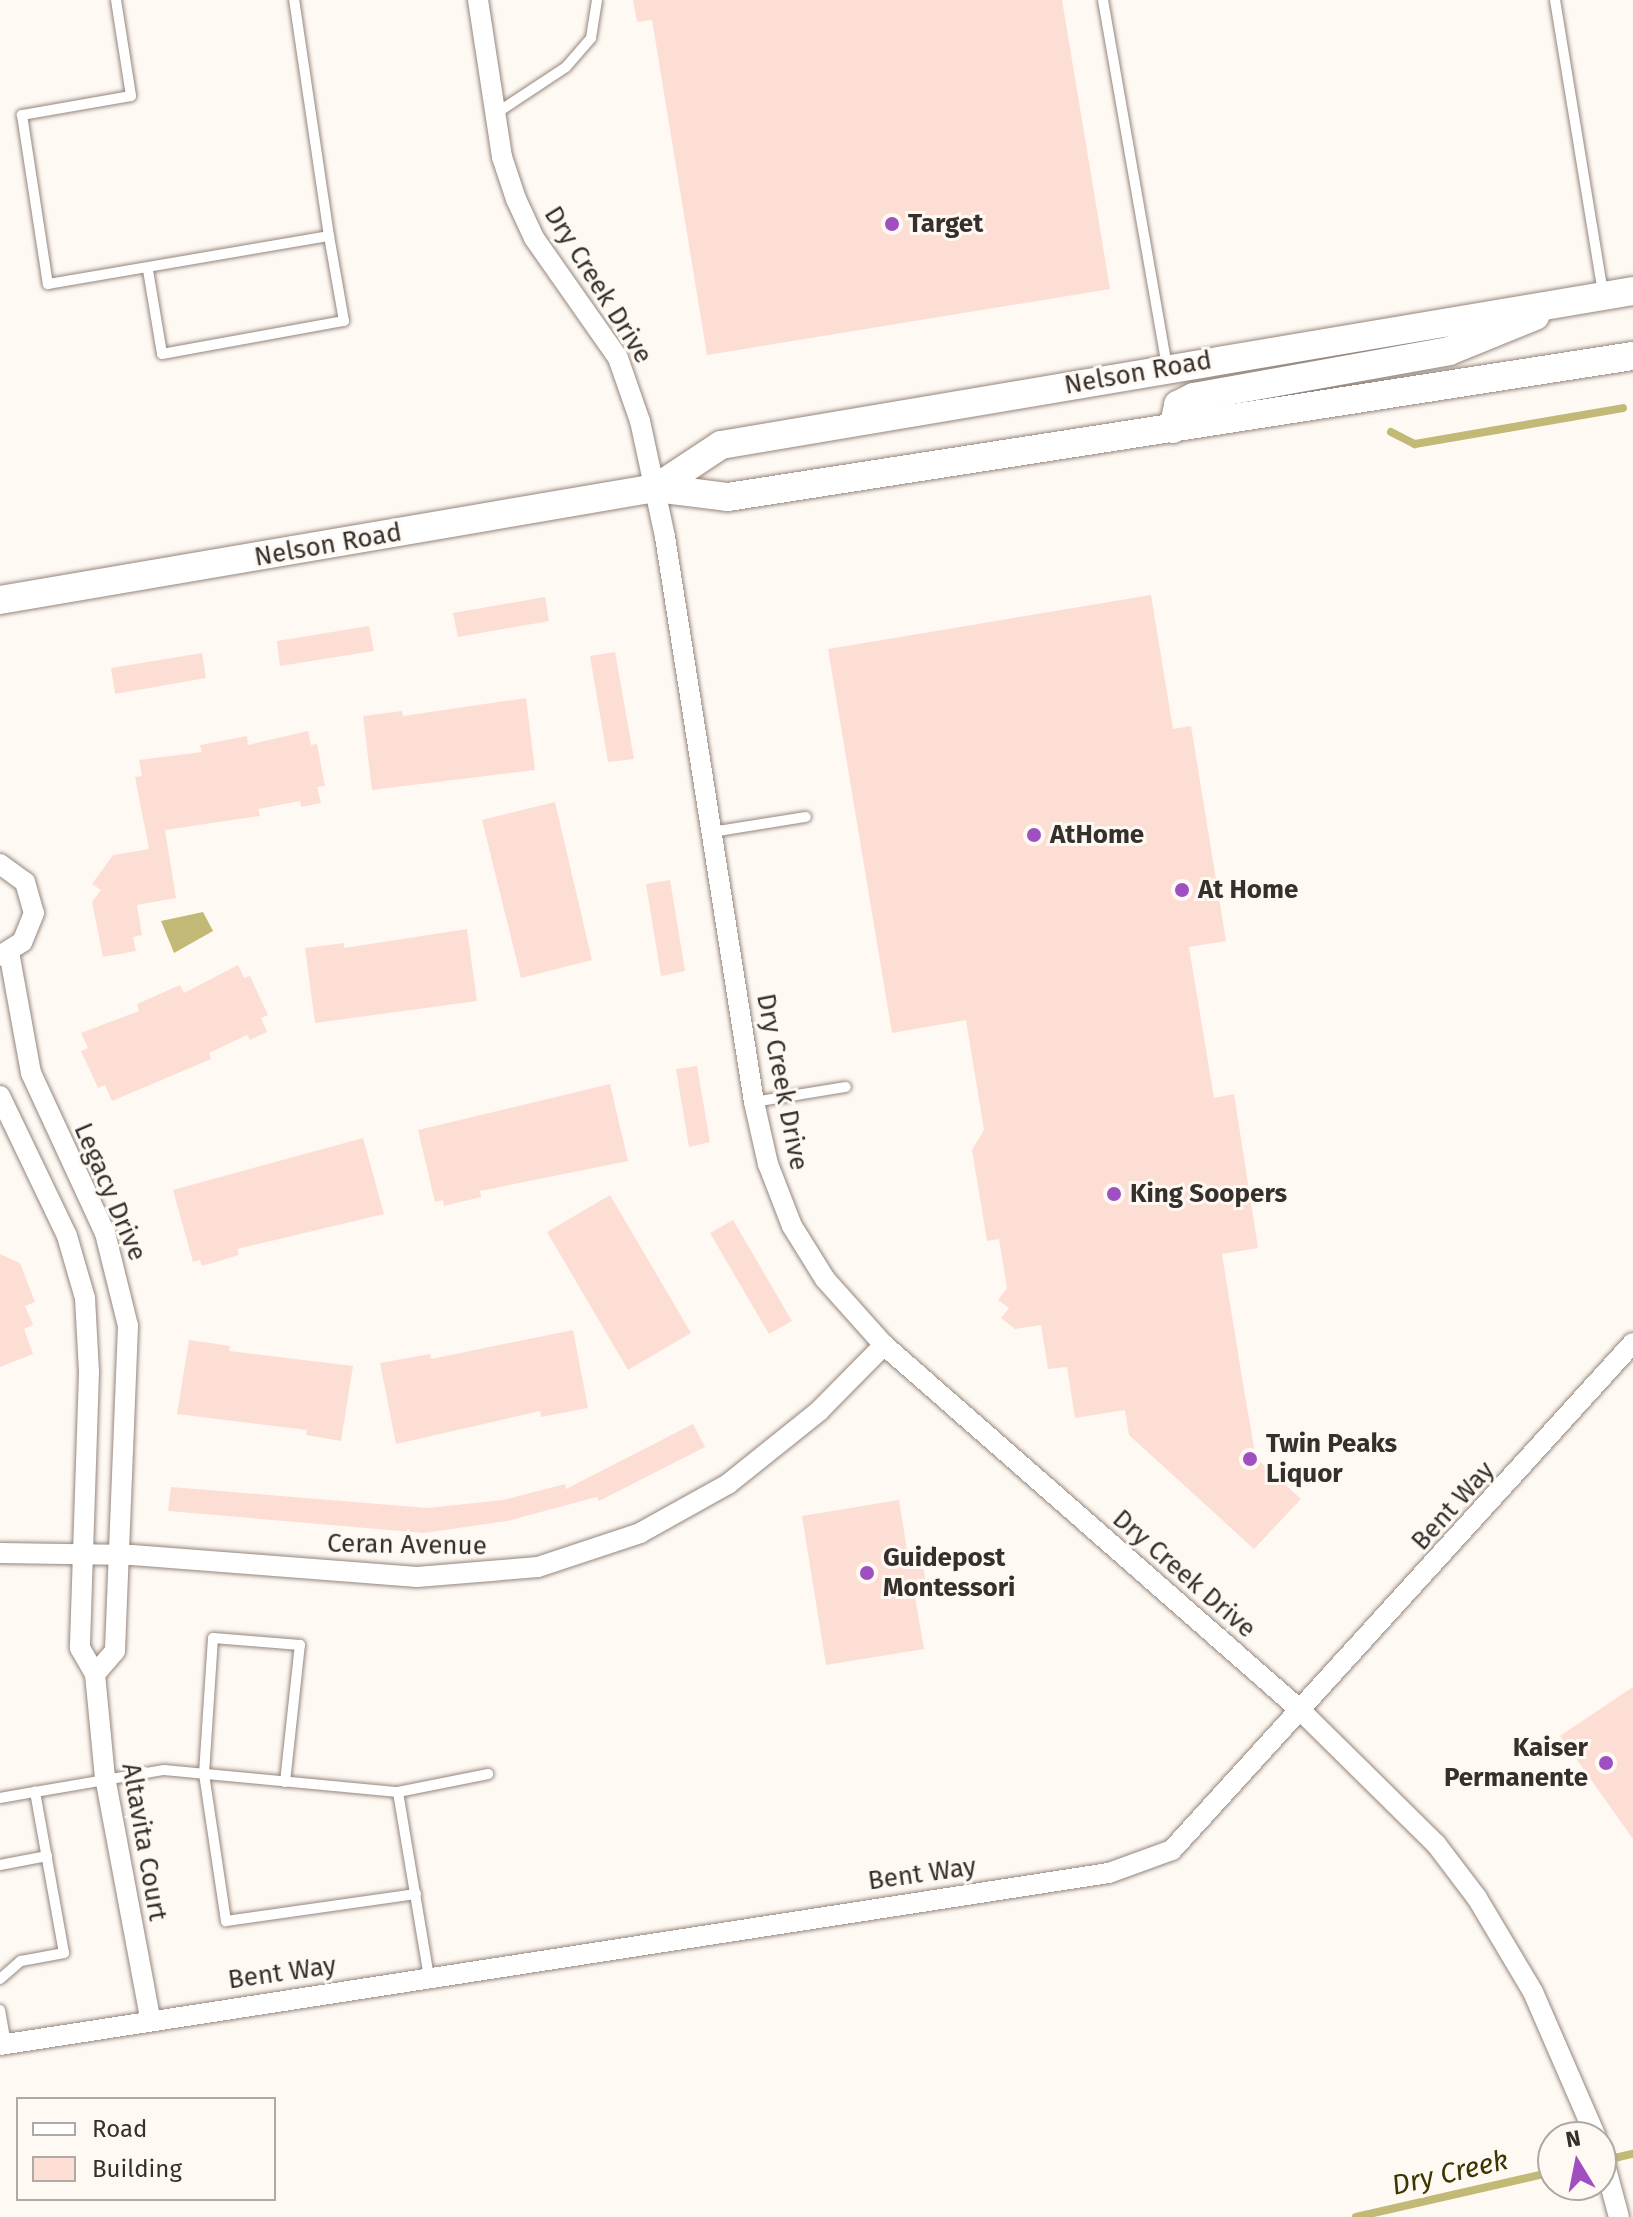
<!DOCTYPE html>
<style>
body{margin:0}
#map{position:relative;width:1633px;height:2217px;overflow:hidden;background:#fff9f4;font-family:"Fira Sans",sans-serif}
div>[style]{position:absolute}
.water>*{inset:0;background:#c2b976}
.stream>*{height:8px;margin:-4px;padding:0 4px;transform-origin:4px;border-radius:4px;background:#c2b976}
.building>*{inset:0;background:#fcded5}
.roads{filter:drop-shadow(0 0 2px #94867c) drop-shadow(0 0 2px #94867c)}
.service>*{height:10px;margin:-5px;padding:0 5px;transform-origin:5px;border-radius:5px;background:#fff}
.minor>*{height:20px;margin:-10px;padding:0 10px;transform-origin:10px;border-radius:10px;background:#fff}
.secondary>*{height:28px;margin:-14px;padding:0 14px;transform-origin:14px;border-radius:14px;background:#fff}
.dots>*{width:22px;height:22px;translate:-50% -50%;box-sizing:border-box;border:4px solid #fff9f4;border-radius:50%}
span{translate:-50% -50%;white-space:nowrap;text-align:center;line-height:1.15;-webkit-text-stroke:6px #fff9f4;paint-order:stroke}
.poi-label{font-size:26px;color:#35302c;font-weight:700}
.left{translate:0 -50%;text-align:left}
.right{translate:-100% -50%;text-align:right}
.street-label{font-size:26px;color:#35302c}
.water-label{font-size:28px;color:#3c3500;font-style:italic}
.legend{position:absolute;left:16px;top:2097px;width:260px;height:104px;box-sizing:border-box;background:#fff9f4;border:2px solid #aea9a4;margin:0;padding:10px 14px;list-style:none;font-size:24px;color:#35302c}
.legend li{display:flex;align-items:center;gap:16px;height:40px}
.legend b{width:40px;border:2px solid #aea9a4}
.north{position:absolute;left:1537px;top:2121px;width:80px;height:80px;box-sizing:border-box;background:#fff9f4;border:2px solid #aea9a4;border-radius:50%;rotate:350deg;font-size:22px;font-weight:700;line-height:32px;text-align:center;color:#35302c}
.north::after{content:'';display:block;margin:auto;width:28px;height:36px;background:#9f4fc0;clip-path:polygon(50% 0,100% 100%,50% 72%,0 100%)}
</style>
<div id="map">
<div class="water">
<i style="clip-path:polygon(203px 912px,213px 931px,174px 953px,161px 921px)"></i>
</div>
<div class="stream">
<i style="left:1391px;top:432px;width:27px;rotate:27deg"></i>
<i style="left:1415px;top:444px;width:211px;rotate:-9.8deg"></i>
<i style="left:1606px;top:2160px;width:28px;rotate:-13deg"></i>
<i style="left:1356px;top:2217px;width:202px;rotate:-12.9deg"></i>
</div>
<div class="building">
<i style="clip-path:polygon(633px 0,1062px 0,1110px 289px,707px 355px,652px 20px,637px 22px)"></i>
<i style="clip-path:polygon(1151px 595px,1173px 729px,1191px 726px,1226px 941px,1189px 947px,1214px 1098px,1234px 1094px,1258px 1248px,1222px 1254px,1244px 1390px,1256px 1458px,1301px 1499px,1254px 1549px,1129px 1435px,1125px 1410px,1075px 1418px,1067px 1367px,1048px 1369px,1041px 1325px,1015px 1329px,1001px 1318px,1009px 1308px,998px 1300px,1007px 1288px,999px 1239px,987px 1241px,972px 1150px,984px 1130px,966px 1020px,892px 1033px,828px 649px)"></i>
<i style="clip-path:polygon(545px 597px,549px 621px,458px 637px,453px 613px)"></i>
<i style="clip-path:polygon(369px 626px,374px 651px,280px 666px,277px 641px)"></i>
<i style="clip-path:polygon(615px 652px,634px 759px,608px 762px,590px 656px)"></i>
<i style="clip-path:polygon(202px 653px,206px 678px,115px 694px,111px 668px)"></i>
<i style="clip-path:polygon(526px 698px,535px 770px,372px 790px,363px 716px,402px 711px,403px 716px)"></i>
<i style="clip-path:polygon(308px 731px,311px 745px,317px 744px,325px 786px,317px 787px,321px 803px,301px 807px,300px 801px,258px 809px,260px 816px,165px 830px,176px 898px,137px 905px,142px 935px,133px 937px,136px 951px,103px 957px,92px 902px,101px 890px,92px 884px,113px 855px,149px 849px,135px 777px,142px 776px,139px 760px,202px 752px,200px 745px,247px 736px,248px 745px)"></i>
<i style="clip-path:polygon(555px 802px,592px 960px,521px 978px,482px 820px)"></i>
<i style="clip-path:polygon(670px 880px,685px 971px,661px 976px,646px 884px)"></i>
<i style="clip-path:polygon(467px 929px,477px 1001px,315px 1023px,305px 948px,344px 943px,344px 948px)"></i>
<i style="clip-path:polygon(238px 965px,244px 978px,250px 976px,268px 1015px,261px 1018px,267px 1032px,250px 1040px,247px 1035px,209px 1053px,211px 1059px,112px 1101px,105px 1085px,98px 1088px,81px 1051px,88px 1048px,81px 1033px,139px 1011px,137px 1004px,180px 985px,184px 993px)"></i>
<i style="clip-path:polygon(697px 1066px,710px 1142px,689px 1147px,676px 1069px)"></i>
<i style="clip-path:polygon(610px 1084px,628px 1161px,480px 1191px,481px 1197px,444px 1206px,443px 1200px,435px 1202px,418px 1130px)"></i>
<i style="clip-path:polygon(363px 1138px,384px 1214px,237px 1249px,239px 1255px,202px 1266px,200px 1260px,193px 1262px,173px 1190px)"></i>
<i style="clip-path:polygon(610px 1195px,691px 1333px,628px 1370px,547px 1232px)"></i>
<i style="clip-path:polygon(733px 1220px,792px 1321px,769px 1334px,710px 1233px)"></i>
<i style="clip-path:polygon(0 1254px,20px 1263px,35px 1302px,25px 1306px,33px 1325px,24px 1329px,33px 1354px,0 1367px)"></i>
<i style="clip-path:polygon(573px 1330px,588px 1408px,541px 1417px,540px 1411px,396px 1444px,380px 1363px,430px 1354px,431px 1359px)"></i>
<i style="clip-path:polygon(189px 1340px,230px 1346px,229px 1351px,353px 1366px,341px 1441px,306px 1435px,307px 1430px,177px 1414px)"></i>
<i style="clip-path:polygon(693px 1424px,705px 1447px,599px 1501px,597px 1497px,507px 1521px,424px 1533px,168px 1511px,171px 1487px,427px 1508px,503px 1500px,565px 1484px,566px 1489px)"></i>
<i style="clip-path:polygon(899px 1500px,909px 1562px,922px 1560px,926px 1583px,913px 1585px,924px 1649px,826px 1665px,802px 1516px)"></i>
<i style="clip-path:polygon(1633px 1687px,1633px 1839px,1560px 1736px)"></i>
</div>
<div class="roads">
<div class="service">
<i style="left:116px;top:0;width:97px;rotate:81.1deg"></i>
<i style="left:131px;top:96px;width:111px;rotate:170.1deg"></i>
<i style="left:22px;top:115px;width:171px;rotate:81.3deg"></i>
<i style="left:48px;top:284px;width:285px;rotate:-9.7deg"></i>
<i style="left:329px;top:236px;width:239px;rotate:-98.4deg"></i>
<i style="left:1103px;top:0;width:373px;rotate:80.1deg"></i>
<i style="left:1555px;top:0;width:298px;rotate:80.7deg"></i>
<i style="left:495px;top:114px;width:85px;rotate:-33.5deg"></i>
<i style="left:566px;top:67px;width:38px;rotate:-49deg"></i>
<i style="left:591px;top:38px;width:38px;rotate:-81deg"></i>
<i style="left:148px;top:270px;width:85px;rotate:80.5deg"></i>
<i style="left:162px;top:354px;width:185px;rotate:-10.3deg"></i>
<i style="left:344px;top:321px;width:86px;rotate:-100deg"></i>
<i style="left:712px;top:832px;width:95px;rotate:-9.1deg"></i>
<i style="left:754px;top:1102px;width:93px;rotate:-9.3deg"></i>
<i style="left:285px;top:1782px;width:138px;rotate:-83.8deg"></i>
<i style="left:300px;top:1645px;width:87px;rotate:-175.4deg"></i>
<i style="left:213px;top:1638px;width:136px;rotate:93.8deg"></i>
<i style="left:204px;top:1774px;width:149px;rotate:81.5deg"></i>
<i style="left:226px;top:1921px;width:192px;rotate:-8.1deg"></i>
<i style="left:398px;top:1792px;width:188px;rotate:80.5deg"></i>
<i style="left:0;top:1798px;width:36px;rotate:-10deg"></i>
<i style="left:0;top:1865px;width:48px;rotate:-10.8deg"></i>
<i style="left:0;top:1979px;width:28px;rotate:-41deg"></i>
<i style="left:21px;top:1961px;width:44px;rotate:-10.5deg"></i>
<i style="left:64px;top:1953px;width:164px;rotate:-100.2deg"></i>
<i style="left:35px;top:1792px;width:131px;rotate:-9.7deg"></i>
<i style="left:164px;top:1770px;width:235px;rotate:5.4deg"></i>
<i style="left:398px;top:1792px;width:92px;rotate:-11.3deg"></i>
<i style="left:0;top:2010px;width:35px;rotate:80deg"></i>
</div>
<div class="minor">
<i style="left:478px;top:0;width:159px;rotate:81.3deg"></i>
<i style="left:502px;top:157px;width:44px;rotate:71.6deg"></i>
<i style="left:516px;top:199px;width:43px;rotate:65.2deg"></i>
<i style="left:534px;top:238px;width:146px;rotate:55deg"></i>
<i style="left:618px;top:358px;width:67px;rotate:70.8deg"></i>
<i style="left:640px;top:421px;width:119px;rotate:77.8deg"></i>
<i style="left:665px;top:537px;width:572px;rotate:81.05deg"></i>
<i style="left:754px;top:1102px;width:64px;rotate:77.3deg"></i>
<i style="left:768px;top:1164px;width:66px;rotate:68.8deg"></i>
<i style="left:792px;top:1226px;width:62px;rotate:58.1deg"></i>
<i style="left:825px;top:1279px;width:89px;rotate:48.2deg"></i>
<i style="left:884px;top:1345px;width:552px;rotate:41.25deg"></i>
<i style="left:1299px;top:1709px;width:192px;rotate:44.6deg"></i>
<i style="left:1436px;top:1844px;width:68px;rotate:52.8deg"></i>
<i style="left:1477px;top:1898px;width:109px;rotate:59.2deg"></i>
<i style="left:1533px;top:1992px;width:158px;rotate:66.5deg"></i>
<i style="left:0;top:864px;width:31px;rotate:36deg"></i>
<i style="left:25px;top:882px;width:32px;rotate:74deg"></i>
<i style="left:34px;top:913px;width:31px;rotate:112deg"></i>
<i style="left:22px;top:942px;width:26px;rotate:148deg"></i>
<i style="left:9px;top:952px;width:123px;rotate:79.7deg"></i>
<i style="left:31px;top:1073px;width:176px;rotate:65.2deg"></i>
<i style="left:105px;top:1233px;width:96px;rotate:76.1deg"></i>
<i style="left:128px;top:1326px;width:325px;rotate:92.3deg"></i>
<i style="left:115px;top:1651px;width:30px;rotate:131deg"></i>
<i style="left:0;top:1096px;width:155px;rotate:64.4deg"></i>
<i style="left:67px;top:1236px;width:65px;rotate:73.8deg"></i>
<i style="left:85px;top:1298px;width:74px;rotate:86.9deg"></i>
<i style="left:89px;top:1372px;width:276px;rotate:91.9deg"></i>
<i style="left:80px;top:1648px;width:30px;rotate:60deg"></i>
<i style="left:95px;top:1674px;width:103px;rotate:84.5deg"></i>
<i style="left:105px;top:1777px;width:245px;rotate:79.4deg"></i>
<i style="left:0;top:1553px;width:132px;rotate:0.9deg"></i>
<i style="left:132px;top:1555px;width:286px;rotate:4.4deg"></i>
<i style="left:417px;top:1577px;width:121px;rotate:-4.7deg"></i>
<i style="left:538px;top:1567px;width:108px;rotate:-18.4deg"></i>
<i style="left:640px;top:1533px;width:101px;rotate:-29.1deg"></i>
<i style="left:728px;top:1484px;width:117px;rotate:-38.7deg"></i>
<i style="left:819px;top:1411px;width:93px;rotate:-45.4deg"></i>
<i style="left:0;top:2045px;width:1122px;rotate:-8.82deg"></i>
<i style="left:1109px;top:1873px;width:67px;rotate:-20.1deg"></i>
<i style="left:1172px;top:1850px;width:685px;rotate:-47.72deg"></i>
<i style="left:1601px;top:2150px;width:69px;rotate:75deg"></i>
</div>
<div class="secondary">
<i style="left:1173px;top:429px;width:25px;rotate:-78deg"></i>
<i style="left:1178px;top:405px;width:18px;rotate:-27deg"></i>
<i style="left:1194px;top:397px;width:259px;rotate:-10.2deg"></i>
<i style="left:1449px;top:351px;width:93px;rotate:-22.1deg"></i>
<i style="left:656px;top:488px;width:78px;rotate:-33.5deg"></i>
<i style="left:721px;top:445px;width:925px;rotate:-9.58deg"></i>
<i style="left:0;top:600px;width:665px;rotate:-9.69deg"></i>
<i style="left:656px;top:488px;width:73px;rotate:7.1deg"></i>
<i style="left:728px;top:497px;width:916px;rotate:-8.86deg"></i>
</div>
</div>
<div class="dots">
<i style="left:892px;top:224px;background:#9f4fc0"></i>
<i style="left:1034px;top:835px;background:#9f4fc0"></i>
<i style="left:1182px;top:890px;background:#9f4fc0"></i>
<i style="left:1114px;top:1194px;background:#9f4fc0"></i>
<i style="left:1250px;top:1459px;background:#9f4fc0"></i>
<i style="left:867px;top:1573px;background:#9f4fc0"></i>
<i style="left:1606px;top:1763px;background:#9f4fc0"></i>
</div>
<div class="poi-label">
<span class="left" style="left:908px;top:224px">Target</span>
<span class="left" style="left:1050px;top:835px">AtHome</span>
<span class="left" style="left:1198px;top:890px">At Home</span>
<span class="left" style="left:1130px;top:1194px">King Soopers</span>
<span class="left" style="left:1266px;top:1459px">Twin Peaks<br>Liquor</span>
<span class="left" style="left:883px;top:1573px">Guidepost<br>Montessori</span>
<span class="right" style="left:1588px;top:1763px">Kaiser<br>Permanente</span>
</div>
<div class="street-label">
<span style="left:598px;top:285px;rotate:58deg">Dry Creek Drive</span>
<span style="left:1138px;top:373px;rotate:-10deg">Nelson Road</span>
<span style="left:328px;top:545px;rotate:-10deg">Nelson Road</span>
<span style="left:782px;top:1082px;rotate:79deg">Dry Creek Drive</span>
<span style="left:110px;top:1192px;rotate:67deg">Legacy Drive</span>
<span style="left:1453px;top:1506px;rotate:-48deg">Bent Way</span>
<span style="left:407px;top:1545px;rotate:1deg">Ceran Avenue</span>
<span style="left:1184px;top:1574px;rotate:41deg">Dry Creek Drive</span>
<span style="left:144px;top:1842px;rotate:80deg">Altavita Court</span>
<span style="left:922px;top:1874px;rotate:-8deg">Bent Way</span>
<span style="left:282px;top:1973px;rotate:-8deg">Bent Way</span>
</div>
<div class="water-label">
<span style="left:1450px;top:2173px;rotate:-13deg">Dry Creek</span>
</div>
<ul class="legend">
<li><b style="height:10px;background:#fff"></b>Road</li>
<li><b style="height:22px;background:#fcded5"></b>Building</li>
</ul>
<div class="north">N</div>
</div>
